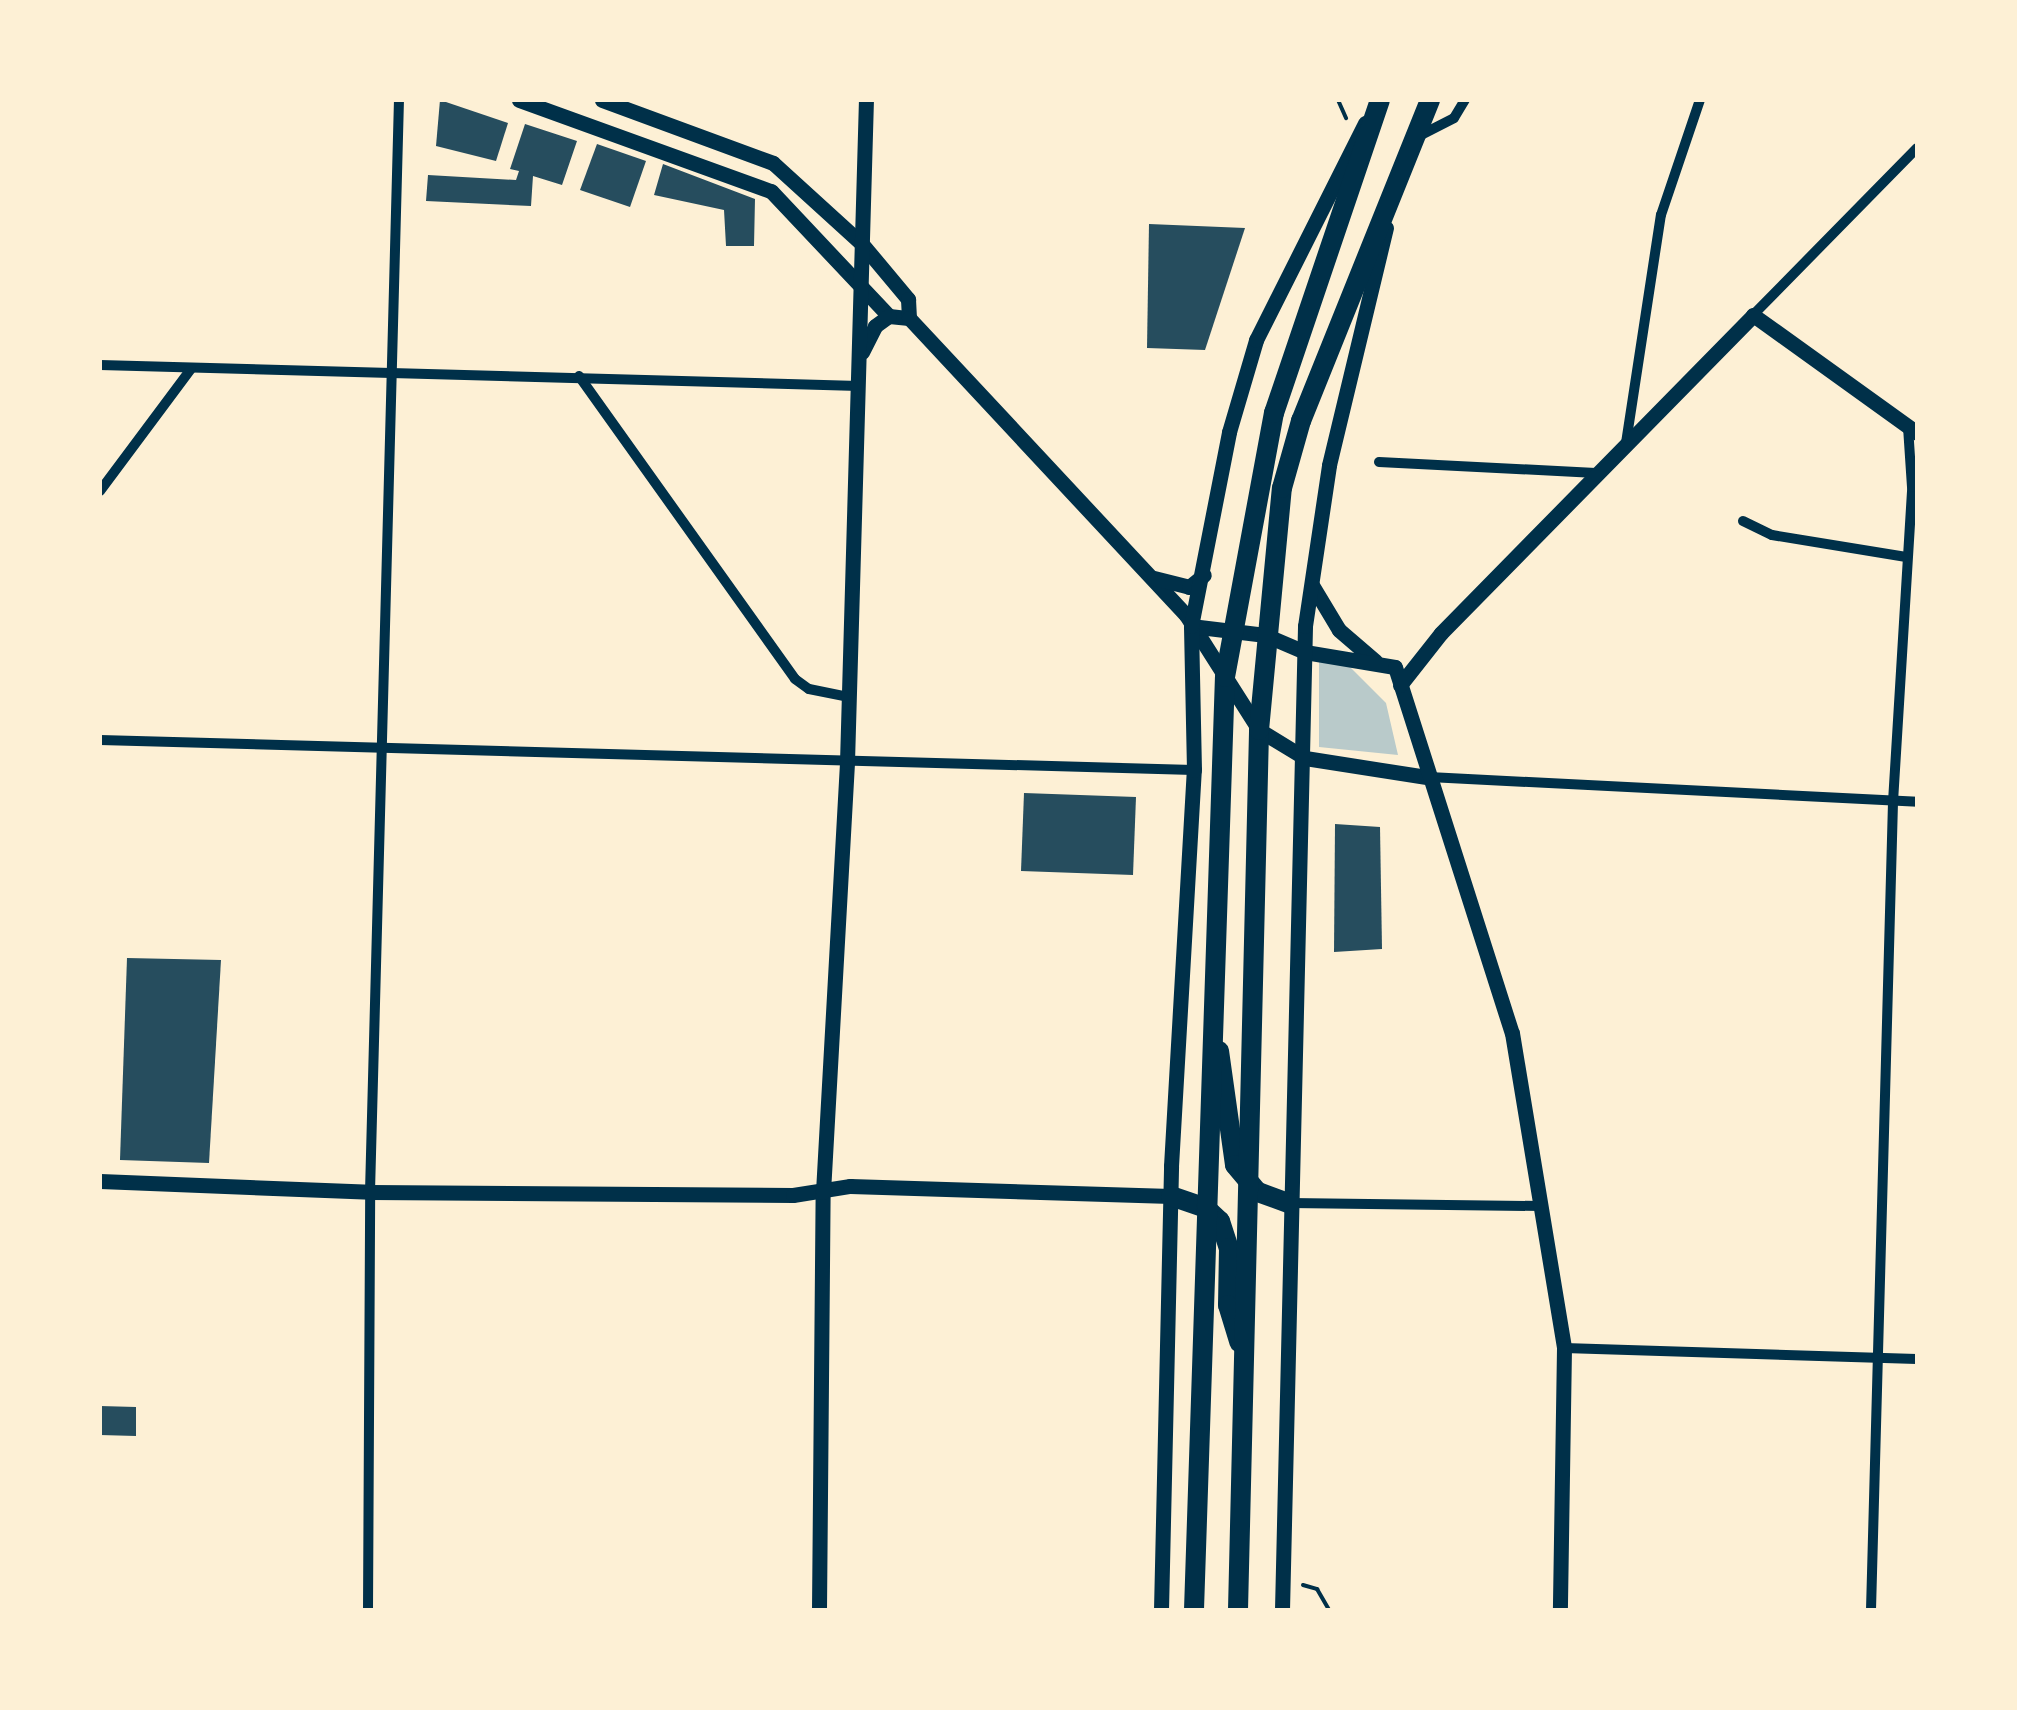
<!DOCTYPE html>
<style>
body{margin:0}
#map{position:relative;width:2017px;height:1710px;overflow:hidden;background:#fdf0d5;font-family:"Archivo Narrow",sans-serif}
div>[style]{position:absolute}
.green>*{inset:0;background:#b9caca}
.building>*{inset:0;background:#264d5e}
.path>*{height:4px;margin:-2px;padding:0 2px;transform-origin:2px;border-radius:2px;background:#003049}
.minor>*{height:10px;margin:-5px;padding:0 5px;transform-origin:5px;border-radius:5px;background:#003049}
.tertiary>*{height:15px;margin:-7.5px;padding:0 7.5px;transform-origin:7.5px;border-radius:7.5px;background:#003049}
.primary>*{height:20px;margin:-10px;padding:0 10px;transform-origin:10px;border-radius:10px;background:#003049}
span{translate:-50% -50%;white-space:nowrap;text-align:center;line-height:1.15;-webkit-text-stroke:8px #fdf0d5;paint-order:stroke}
.frame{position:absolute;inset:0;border:102px solid #fdf0d5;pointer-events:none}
</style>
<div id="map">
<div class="green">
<i style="clip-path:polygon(1319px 658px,1349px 666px,1386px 703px,1398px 755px,1319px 747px)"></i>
</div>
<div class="building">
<i style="clip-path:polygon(440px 100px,508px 123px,496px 161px,436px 146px)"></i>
<i style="clip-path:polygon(525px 124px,577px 141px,562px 185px,533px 176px,531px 206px,426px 201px,428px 175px,516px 180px,519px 171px,510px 169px)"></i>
<i style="clip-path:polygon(597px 144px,646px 161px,630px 207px,580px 190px)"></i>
<i style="clip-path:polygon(663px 164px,755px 199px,754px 246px,726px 246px,724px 210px,654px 195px)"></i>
<i style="clip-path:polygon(1149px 224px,1245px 228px,1205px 350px,1147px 348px)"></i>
<i style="clip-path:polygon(1024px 793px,1136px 797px,1133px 875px,1021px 871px)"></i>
<i style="clip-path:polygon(1335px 824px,1380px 827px,1382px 949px,1334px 952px)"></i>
<i style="clip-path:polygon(127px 958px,221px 960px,209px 1163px,120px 1160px)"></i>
<i style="clip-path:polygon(100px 1406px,136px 1407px,136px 1436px,100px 1435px)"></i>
</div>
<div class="path">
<i style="left:1338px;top:100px;width:20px;rotate:66deg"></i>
<i style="left:1303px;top:1585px;width:15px;rotate:16deg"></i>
<i style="left:1317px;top:1589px;width:24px;rotate:60deg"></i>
</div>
<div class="minor">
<i style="left:1419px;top:136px;width:39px;rotate:-27deg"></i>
<i style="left:1454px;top:118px;width:21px;rotate:-59deg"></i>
<i style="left:1753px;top:315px;width:234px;rotate:-45.5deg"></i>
<i style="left:100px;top:365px;width:759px;rotate:1.58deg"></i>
<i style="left:579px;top:376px;width:372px;rotate:54.5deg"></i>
<i style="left:795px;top:679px;width:17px;rotate:36deg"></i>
<i style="left:809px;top:689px;width:41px;rotate:11.3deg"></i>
<i style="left:1626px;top:443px;width:231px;rotate:-81.3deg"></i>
<i style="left:1661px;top:215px;width:121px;rotate:-71.3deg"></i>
<i style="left:1379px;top:462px;width:217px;rotate:2.9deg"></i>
<i style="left:100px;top:491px;width:152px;rotate:-53.3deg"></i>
<i style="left:1743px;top:521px;width:32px;rotate:26deg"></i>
<i style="left:1772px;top:535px;width:136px;rotate:9.3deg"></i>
<i style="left:100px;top:740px;width:1094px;rotate:1.57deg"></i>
<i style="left:1429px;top:777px;width:489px;rotate:2.9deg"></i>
<i style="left:1290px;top:1203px;width:252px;rotate:0.7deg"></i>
<i style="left:1564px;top:1348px;width:353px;rotate:1.8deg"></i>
<i style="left:368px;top:1610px;width:418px;rotate:-89.7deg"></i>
<i style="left:370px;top:1192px;width:1092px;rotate:-88.48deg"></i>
<i style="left:1871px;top:1610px;width:808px;rotate:-88.44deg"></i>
<i style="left:1893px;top:802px;width:316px;rotate:-86.5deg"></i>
<i style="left:1912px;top:487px;width:60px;rotate:-93.8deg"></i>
</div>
<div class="tertiary">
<i style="left:519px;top:100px;width:268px;rotate:19.9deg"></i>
<i style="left:771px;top:191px;width:172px;rotate:46.7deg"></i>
<i style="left:889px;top:316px;width:20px;rotate:6deg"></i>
<i style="left:602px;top:100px;width:182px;rotate:20.2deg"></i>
<i style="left:773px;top:163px;width:120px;rotate:42.3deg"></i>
<i style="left:862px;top:244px;width:72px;rotate:50.1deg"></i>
<i style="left:908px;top:299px;width:19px;rotate:87deg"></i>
<i style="left:909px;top:318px;width:406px;rotate:47deg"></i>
<i style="left:1186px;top:615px;width:136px;rotate:57.6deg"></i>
<i style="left:1259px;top:730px;width:54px;rotate:31.3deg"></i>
<i style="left:1305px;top:758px;width:123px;rotate:8.9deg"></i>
<i style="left:862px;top:352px;width:29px;rotate:-63deg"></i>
<i style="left:875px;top:326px;width:17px;rotate:-36deg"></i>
<i style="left:1154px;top:578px;width:36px;rotate:14deg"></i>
<i style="left:1189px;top:587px;width:19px;rotate:-39deg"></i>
<i style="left:1312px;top:585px;width:52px;rotate:59deg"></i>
<i style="left:1339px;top:630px;width:48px;rotate:40.7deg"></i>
<i style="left:1191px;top:626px;width:75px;rotate:6.9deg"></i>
<i style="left:1265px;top:635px;width:43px;rotate:23deg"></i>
<i style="left:1305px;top:652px;width:91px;rotate:9.5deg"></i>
<i style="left:1395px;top:667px;width:384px;rotate:72.3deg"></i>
<i style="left:1512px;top:1033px;width:319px;rotate:80.6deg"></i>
<i style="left:1564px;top:1348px;width:262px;rotate:90.9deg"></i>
<i style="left:1400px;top:685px;width:66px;rotate:-51.7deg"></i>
<i style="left:1441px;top:633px;width:445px;rotate:-45.5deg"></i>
<i style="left:1753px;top:315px;width:202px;rotate:35.7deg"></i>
<i style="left:100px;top:1181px;width:270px;rotate:2.3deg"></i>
<i style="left:370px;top:1192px;width:423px;rotate:0.4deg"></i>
<i style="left:793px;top:1195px;width:58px;rotate:-9deg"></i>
<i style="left:850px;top:1186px;width:321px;rotate:1.8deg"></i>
<i style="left:819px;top:1610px;width:418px;rotate:-89.5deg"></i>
<i style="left:823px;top:1192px;width:431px;rotate:-86.8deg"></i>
<i style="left:847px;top:762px;width:662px;rotate:-88.36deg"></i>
<i style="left:1161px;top:1610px;width:444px;rotate:-88.7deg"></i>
<i style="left:1171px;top:1166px;width:397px;rotate:-86.7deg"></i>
<i style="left:1194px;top:770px;width:144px;rotate:-91.2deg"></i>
<i style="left:1191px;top:626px;width:198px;rotate:-78.9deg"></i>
<i style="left:1229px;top:432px;width:96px;rotate:-73.6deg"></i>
<i style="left:1256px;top:340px;width:243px;rotate:-63.3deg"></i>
<i style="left:1282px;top:1610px;width:984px;rotate:-88.66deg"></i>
<i style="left:1305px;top:626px;width:163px;rotate:-81.5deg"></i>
<i style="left:1329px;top:465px;width:244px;rotate:-76.5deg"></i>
</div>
<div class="primary">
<i style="left:1219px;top:1051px;width:115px;rotate:82deg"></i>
<i style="left:1235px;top:1165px;width:35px;rotate:50deg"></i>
<i style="left:1258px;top:1192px;width:33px;rotate:20deg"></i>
<i style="left:1171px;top:1196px;width:37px;rotate:19deg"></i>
<i style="left:1206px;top:1208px;width:19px;rotate:43deg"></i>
<i style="left:1220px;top:1221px;width:28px;rotate:72deg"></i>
<i style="left:1229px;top:1248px;width:57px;rotate:91deg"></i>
<i style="left:1228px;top:1305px;width:39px;rotate:73deg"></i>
<i style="left:1194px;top:1610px;width:934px;rotate:-88.1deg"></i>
<i style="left:1225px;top:677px;width:269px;rotate:-79.5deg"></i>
<i style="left:1274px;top:413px;width:330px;rotate:-71.3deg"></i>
<i style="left:1238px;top:1610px;width:880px;rotate:-88.63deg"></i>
<i style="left:1259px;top:730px;width:243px;rotate:-84.6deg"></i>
<i style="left:1282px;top:488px;width:70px;rotate:-74.2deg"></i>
<i style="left:1301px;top:421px;width:346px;rotate:-68.1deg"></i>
</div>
<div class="frame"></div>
</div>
